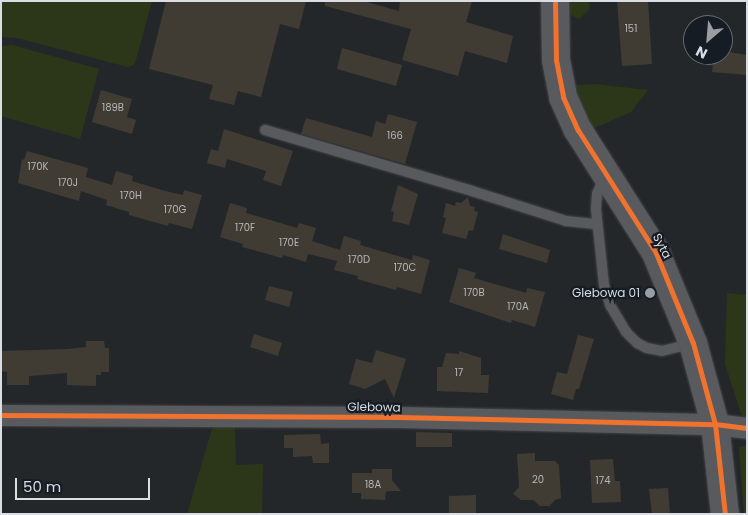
<!DOCTYPE html>
<style>
body{margin:0}
#map{position:relative;width:748px;height:515px;overflow:hidden;background:#24272a;font-family:Poppins,sans-serif}
div>[style]{position:absolute}
.green>*{inset:0;background:#2b3718}
.building>*{inset:0;background:#403c34}
.roads{filter:drop-shadow(0 0 1px #424549) drop-shadow(0 0 1px #424549)}
.lane>*{height:10px;margin:-5px;padding:0 5px;transform-origin:5px;border-radius:5px;background:#585a5d}
.street>*{height:21px;margin:-10.5px;padding:0 10.5px;transform-origin:10.5px;border-radius:10.5px;background:#585a5d}
.secondary>*{height:28px;margin:-14px;padding:0 14px;transform-origin:14px;border-radius:14px;background:#585a5d}
.cycleway>*{height:5px;margin:-2.5px;padding:0 2.5px;transform-origin:2.5px;border-radius:2.5px;background:#ef722f}
.dots>*{width:14px;height:14px;translate:-50% -50%;box-sizing:border-box;border:2px solid #161c24;border-radius:50%}
span{translate:-50% -50%;white-space:nowrap;text-align:center;line-height:1.15;-webkit-text-stroke:4.5px #161c24;paint-order:stroke}
.number-label{font-size:10px;color:#b4b6b8}
.number-label span{-webkit-text-stroke-width:0}
.street-label{font-size:12px;color:#dadee4}
.poi-label{font-size:12px;color:#dadee4}
.right{translate:-100% -50%;text-align:right}
.frame{position:absolute;inset:0;border:2px solid #dadee4;pointer-events:none}
.north{position:absolute;left:683px;top:15px;width:50px;height:50px;box-sizing:border-box;background:#161c24;border:1px solid #646a71;border-radius:50%;rotate:207deg;font-size:14px;font-weight:700;line-height:20px;text-align:center;color:#dadee4}
.north::after{content:'';display:block;margin:auto;width:18px;height:22px;background:#9a9ea3;clip-path:polygon(50% 0,100% 100%,50% 72%,0 100%)}
.scale{position:absolute;left:15px;top:478px;width:135px;height:22px;box-sizing:border-box;border:2px solid #dadee4;border-top:0;padding-left:6px;font-size:15px;line-height:18px;white-space:nowrap;color:#dadee4;-webkit-text-stroke:4px #161c24;paint-order:stroke}
</style>
<div id="map">
<div class="green">
<i style="clip-path:polygon(1px 1px,152px 1px,136px 60px,134px 65px,128px 67px,17px 38px,1px 37px)"></i>
<i style="clip-path:polygon(567px 1px,589px 1px,590px 9px,579px 19px,567px 13px)"></i>
<i style="clip-path:polygon(12px 45px,99px 69px,80px 139px,1px 116px,1px 46px)"></i>
<i style="clip-path:polygon(595px 84px,648px 90px,631px 112px,590px 130px,581px 110px,576px 85px)"></i>
<i style="clip-path:polygon(727px 293px,747px 295px,747px 420px,743px 420px,725px 364px)"></i>
<i style="clip-path:polygon(213px 425px,235px 425px,236px 465px,263px 464px,262px 514px,187px 514px)"></i>
<i style="clip-path:polygon(747px 446px,747px 514px,744px 514px,739px 447px)"></i>
</div>
<div class="building">
<i style="clip-path:polygon(166px 1px,306px 1px,299px 29px,280px 24px,261px 97px,238px 91px,234px 105px,209px 99px,213px 85px,149px 69px)"></i>
<i style="clip-path:polygon(325px 1px,363px 1px,399px 11px,400px 1px,472px 1px,466px 22px,513px 36px,507px 63px,465px 51px,458px 76px,402px 60px,411px 29px,325px 6px)"></i>
<i style="clip-path:polygon(617px 1px,648px 1px,652px 64px,622px 66px)"></i>
<i style="clip-path:polygon(342px 48px,402px 65px,396px 86px,337px 69px)"></i>
<i style="clip-path:polygon(723px 51px,747px 55px,747px 75px,712px 72px,714px 55px,723px 55px)"></i>
<i style="clip-path:polygon(101px 90px,132px 99px,127px 117px,136px 120px,132px 134px,92px 122px)"></i>
<i style="clip-path:polygon(388px 114px,417px 122px,405px 164px,301px 134px,306px 118px,372px 137px,376px 121px,385px 124px)"></i>
<i style="clip-path:polygon(224px 129px,293px 151px,281px 186px,263px 180px,266px 171px,227px 159px,225px 168px,207px 163px,211px 149px,218px 151px)"></i>
<i style="clip-path:polygon(27px 151px,88px 168px,86px 177px,112px 185px,116px 171px,133px 176px,132px 181px,165px 191px,183px 195px,184px 190px,202px 195px,192px 229px,169px 223px,168px 226px,129px 215px,129px 212px,106px 205px,107px 200px,81px 191px,79px 201px,18px 183px,22px 159px,24px 160px)"></i>
<i style="clip-path:polygon(398px 185px,418px 194px,409px 225px,392px 221px,394px 212px,391px 211px)"></i>
<i style="clip-path:polygon(468px 197px,470px 206px,475px 207px,474px 211px,478px 212px,473px 231px,469px 230px,466px 239px,442px 233px,446px 218px,443px 217px,446px 203px,455px 206px,456px 202px,461px 203px)"></i>
<i style="clip-path:polygon(230px 203px,247px 208px,246px 213px,277px 222px,297px 228px,299px 223px,316px 228px,312px 241px,340px 250px,344px 236px,361px 241px,360px 245px,391px 254px,412px 260px,413px 255px,430px 260px,421px 294px,397px 287px,396px 290px,357px 279px,358px 276px,334px 270px,337px 261px,308px 254px,306px 262px,283px 255px,282px 258px,242px 247px,243px 244px,220px 237px)"></i>
<i style="clip-path:polygon(503px 234px,550px 250px,547px 263px,499px 249px)"></i>
<i style="clip-path:polygon(459px 268px,476px 273px,474px 278px,526px 293px,527px 288px,545px 292px,535px 327px,512px 320px,511px 323px,449px 302px)"></i>
<i style="clip-path:polygon(269px 286px,293px 292px,289px 307px,265px 300px)"></i>
<i style="clip-path:polygon(254px 334px,282px 343px,278px 356px,250px 347px)"></i>
<i style="clip-path:polygon(578px 335px,594px 339px,579px 389px,576px 389px,573px 400px,551px 394px,557px 372px,567px 374px)"></i>
<i style="clip-path:polygon(86px 341px,104px 341px,105px 348px,109px 348px,109px 372px,101px 372px,101px 375px,96px 375px,96px 386px,67px 385px,67px 373px,29px 376px,29px 385px,7px 385px,7px 372px,1px 371px,1px 351px,68px 349px,86px 347px)"></i>
<i style="clip-path:polygon(376px 350px,406px 359px,394px 398px,385px 379px,365px 389px,349px 384px,356px 359px,372px 363px)"></i>
<i style="clip-path:polygon(459px 351px,481px 358px,481px 375px,489px 375px,488px 393px,437px 391px,437px 367px,442px 367px,446px 353px,459px 354px)"></i>
<i style="clip-path:polygon(416px 432px,452px 433px,452px 447px,416px 447px)"></i>
<i style="clip-path:polygon(320px 434px,321px 444px,329px 443px,329px 463px,313px 463px,312px 456px,293px 457px,293px 448px,284px 448px,284px 435px)"></i>
<i style="clip-path:polygon(535px 453px,535px 461px,555px 461px,559px 465px,561px 498px,555px 500px,549px 506px,540px 506px,533px 500px,521px 500px,513px 494px,519px 487px,517px 454px)"></i>
<i style="clip-path:polygon(613px 459px,615px 481px,620px 481px,621px 502px,592px 503px,590px 460px)"></i>
<i style="clip-path:polygon(372px 469px,392px 469px,392px 480px,401px 491px,388px 491px,386px 492px,385px 500px,361px 499px,361px 493px,352px 493px,352px 473px,372px 473px)"></i>
<i style="clip-path:polygon(668px 488px,670px 514px,652px 514px,649px 489px)"></i>
<i style="clip-path:polygon(476px 495px,476px 514px,449px 514px,449px 496px)"></i>
</div>
<div class="roads">
<div class="lane">
<i style="left:265px;top:130px;width:216px;rotate:16.4deg"></i>
<i style="left:472px;top:191px;width:99px;rotate:17.7deg"></i>
<i style="left:566px;top:221px;width:31px;rotate:6deg"></i>
<i style="left:604px;top:178px;width:17px;rotate:114deg"></i>
<i style="left:597px;top:194px;width:15px;rotate:94deg"></i>
<i style="left:596px;top:209px;width:76px;rotate:84deg"></i>
<i style="left:604px;top:285px;width:21px;rotate:73deg"></i>
<i style="left:610px;top:305px;width:31px;rotate:59deg"></i>
<i style="left:626px;top:332px;width:16px;rotate:45deg"></i>
<i style="left:637px;top:343px;width:11px;rotate:27deg"></i>
<i style="left:647px;top:348px;width:15px;rotate:11deg"></i>
<i style="left:662px;top:351px;width:32px;rotate:-14deg"></i>
</div>
<div class="street">
<i style="left:1px;top:415px;width:399px;rotate:0.3deg"></i>
<i style="left:400px;top:417px;width:315px;rotate:1.3deg"></i>
<i style="left:715px;top:424px;width:32px;rotate:7deg"></i>
</div>
<div class="secondary">
<i style="left:555px;top:1px;width:59px;rotate:89deg"></i>
<i style="left:556px;top:60px;width:38px;rotate:79deg"></i>
<i style="left:563px;top:97px;width:36px;rotate:66deg"></i>
<i style="left:578px;top:130px;width:146px;rotate:57.6deg"></i>
<i style="left:656px;top:253px;width:97px;rotate:67.7deg"></i>
<i style="left:693px;top:343px;width:84px;rotate:74.8deg"></i>
<i style="left:715px;top:424px;width:91px;rotate:83.7deg"></i>
</div>
</div>
<div class="cycleway">
<i style="left:555px;top:1px;width:59px;rotate:89deg"></i>
<i style="left:556px;top:60px;width:38px;rotate:79deg"></i>
<i style="left:563px;top:97px;width:36px;rotate:66deg"></i>
<i style="left:578px;top:130px;width:146px;rotate:57.6deg"></i>
<i style="left:656px;top:253px;width:97px;rotate:67.7deg"></i>
<i style="left:693px;top:343px;width:84px;rotate:74.8deg"></i>
<i style="left:715px;top:424px;width:91px;rotate:83.7deg"></i>
<i style="left:1px;top:415px;width:399px;rotate:0.3deg"></i>
<i style="left:400px;top:417px;width:315px;rotate:1.3deg"></i>
<i style="left:715px;top:424px;width:32px;rotate:7deg"></i>
</div>
<div class="dots">
<i style="left:650px;top:293px;background:#9a9ea3"></i>
</div>
<div class="number-label">
<span style="left:631px;top:29px">151</span>
<span style="left:113px;top:108px">189B</span>
<span style="left:395px;top:136px">166</span>
<span style="left:38px;top:167px">170K</span>
<span style="left:68px;top:183px">170J</span>
<span style="left:131px;top:196px">170H</span>
<span style="left:175px;top:210px">170G</span>
<span style="left:245px;top:228px">170F</span>
<span style="left:289px;top:243px">170E</span>
<span style="left:359px;top:260px">170D</span>
<span style="left:405px;top:268px">170C</span>
<span style="left:474px;top:293px">170B</span>
<span style="left:518px;top:307px">170A</span>
<span style="left:459px;top:373px">17</span>
<span style="left:538px;top:480px">20</span>
<span style="left:603px;top:481px">174</span>
<span style="left:373px;top:485px">18A</span>
</div>
<div class="street-label">
<span style="left:662px;top:246px;rotate:63deg">Syta</span>
<span style="left:374px;top:407px;rotate:1deg">Glebowa</span>
</div>
<div class="poi-label">
<span class="right" style="left:640px;top:293px">Glebowa 01</span>
</div>
<div class="frame"></div>
<div class="north">N</div>
<div class="scale">50 m</div>
</div>
